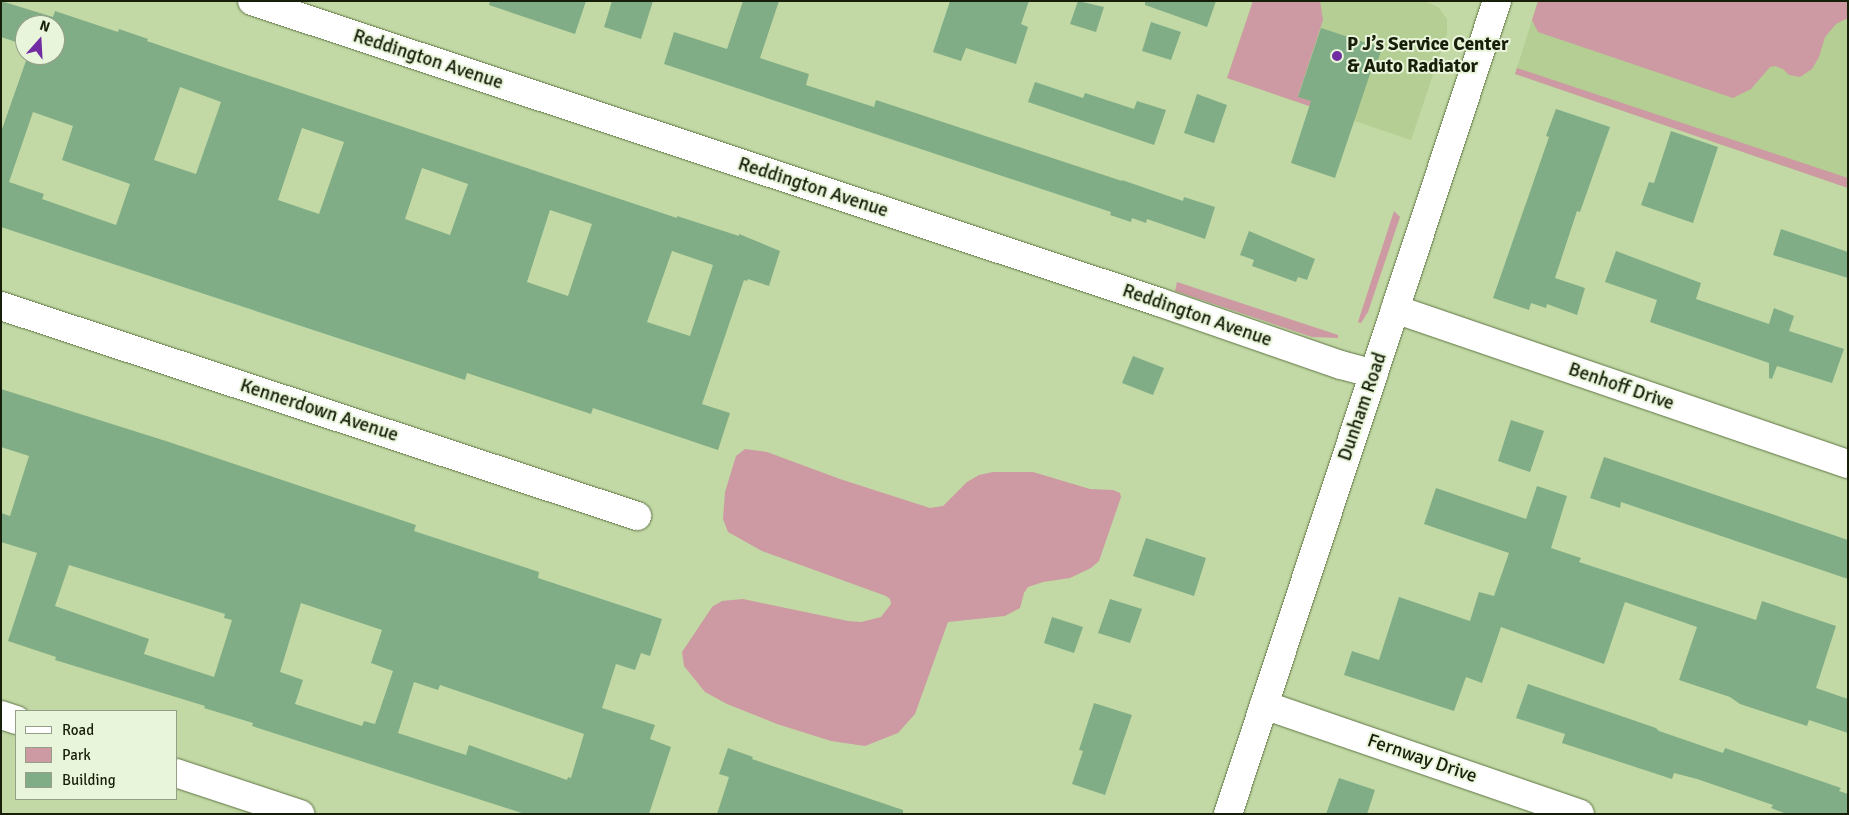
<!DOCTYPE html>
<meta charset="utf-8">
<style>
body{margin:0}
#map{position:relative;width:1849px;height:815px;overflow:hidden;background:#c2d9a5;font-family:Signika,sans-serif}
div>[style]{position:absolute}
.built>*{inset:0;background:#b4ce93}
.green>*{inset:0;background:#cd99a2}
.building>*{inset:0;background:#81ad86}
.roads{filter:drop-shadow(0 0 1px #5f7444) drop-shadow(0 0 1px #5f7444)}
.minor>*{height:28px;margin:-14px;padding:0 14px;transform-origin:14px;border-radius:14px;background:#fff}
.dots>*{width:14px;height:14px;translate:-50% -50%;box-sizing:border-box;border:2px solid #e9f5db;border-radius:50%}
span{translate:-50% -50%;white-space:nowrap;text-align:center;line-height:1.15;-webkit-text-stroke:4px #e9f5db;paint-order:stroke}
.poi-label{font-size:19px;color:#171f0b;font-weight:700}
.left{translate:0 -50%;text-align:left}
.street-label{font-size:19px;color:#171f0b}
.frame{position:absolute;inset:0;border:2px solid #171f0b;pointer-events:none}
.legend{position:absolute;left:15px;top:710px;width:162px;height:90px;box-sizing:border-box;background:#e9f5db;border:1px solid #959f88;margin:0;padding:6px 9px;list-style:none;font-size:15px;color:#171f0b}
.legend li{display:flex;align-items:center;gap:10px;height:25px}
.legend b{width:25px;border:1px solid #959f88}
.north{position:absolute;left:15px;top:15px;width:50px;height:50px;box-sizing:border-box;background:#e9f5db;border:1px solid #959f88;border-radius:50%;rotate:19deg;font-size:14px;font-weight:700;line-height:20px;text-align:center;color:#171f0b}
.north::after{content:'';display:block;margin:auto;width:18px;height:22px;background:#712ca1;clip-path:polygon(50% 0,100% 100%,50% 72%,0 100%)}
</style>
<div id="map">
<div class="built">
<i style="clip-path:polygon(1253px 1px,1424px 1px,1438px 7px,1447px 19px,1447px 33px,1411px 140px,1227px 78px)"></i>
<i style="clip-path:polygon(1538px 1px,1848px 1px,1848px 188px,1515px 74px)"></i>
</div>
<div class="green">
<i style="clip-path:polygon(1253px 1px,1320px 1px,1323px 20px,1298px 96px,1356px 116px,1353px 121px,1227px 78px)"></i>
<i style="clip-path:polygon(1538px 1px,1848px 1px,1848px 18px,1836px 24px,1825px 37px,1819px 57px,1812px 69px,1800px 77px,1789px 75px,1783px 69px,1775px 66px,1770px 67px,1751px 89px,1733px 98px,1538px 32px,1532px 20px)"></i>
<i style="clip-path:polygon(1517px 68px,1848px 178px,1848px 188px,1515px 74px)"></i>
<i style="clip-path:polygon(1394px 211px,1400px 217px,1368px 312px,1361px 323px,1358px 322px)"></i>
<i style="clip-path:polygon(1177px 282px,1338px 335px,1338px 338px,1312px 337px,1175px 291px)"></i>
<i style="clip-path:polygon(745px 449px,767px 452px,840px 479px,930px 508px,943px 506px,967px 482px,979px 475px,993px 472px,1033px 472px,1090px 489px,1113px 490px,1120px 493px,1121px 497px,1099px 561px,1091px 568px,1070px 578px,1043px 582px,1028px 587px,1024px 593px,1020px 608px,1005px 616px,948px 622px,915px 714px,898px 733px,865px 746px,831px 741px,777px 724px,727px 704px,705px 692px,684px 666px,682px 652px,712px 607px,722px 601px,743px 599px,848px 621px,861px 622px,881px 617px,891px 604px,890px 599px,886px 596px,762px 551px,728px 532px,723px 519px,725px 492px,736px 456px)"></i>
</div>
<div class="building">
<i style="clip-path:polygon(evenodd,1px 1px,53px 17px,55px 11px,118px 32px,119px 29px,148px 39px,147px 41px,223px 67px,677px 218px,677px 216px,739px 236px,739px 234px,780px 251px,769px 286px,748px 279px,747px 281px,744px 280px,702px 404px,730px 413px,718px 450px,593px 408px,591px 414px,467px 373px,465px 380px,1px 227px,1px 132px,28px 55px,55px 55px,55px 25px,25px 25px,25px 45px,1px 37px,1px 1px,180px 87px,221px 102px,196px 174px,154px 160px,180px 87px,1px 1px,33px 112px,73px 126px,62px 160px,130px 184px,116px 225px,42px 199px,44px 194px,9px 182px,33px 112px,1px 1px,302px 128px,344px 142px,319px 214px,278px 200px,302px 128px,1px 1px,422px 168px,468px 184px,450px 235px,405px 219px,422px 168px,1px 1px,550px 210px,592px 224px,568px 296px,527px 282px,550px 210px,1px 1px,672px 251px,713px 265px,690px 336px,647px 322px,672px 251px)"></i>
<i style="clip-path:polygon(490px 1px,586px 1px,575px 34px,489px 5px)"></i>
<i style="clip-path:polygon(612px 1px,653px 1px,641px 39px,604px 27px)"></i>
<i style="clip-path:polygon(743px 1px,779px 1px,760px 58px,809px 74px,806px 85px,874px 107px,876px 100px,1122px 181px,1122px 180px,1183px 201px,1184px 197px,1215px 207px,1205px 239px,1147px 219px,1146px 223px,1132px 218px,1131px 222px,1110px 215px,1111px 212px,664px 64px,674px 32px,727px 49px)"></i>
<i style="clip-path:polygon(950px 1px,1029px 1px,1021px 24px,1028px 27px,1016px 64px,966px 48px,961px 61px,933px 52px)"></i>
<i style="clip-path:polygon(1078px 1px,1104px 7px,1096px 32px,1070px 24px)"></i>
<i style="clip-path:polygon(1145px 1px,1216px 1px,1207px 27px,1145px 5px)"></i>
<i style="clip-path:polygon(1151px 22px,1181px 32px,1171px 60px,1142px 51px)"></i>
<i style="clip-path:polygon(1321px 28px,1382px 48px,1374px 72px,1371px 71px,1335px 178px,1291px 163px,1311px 101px,1298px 97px)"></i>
<i style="clip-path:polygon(1035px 82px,1083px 98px,1085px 93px,1134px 109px,1137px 101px,1166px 110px,1154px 145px,1028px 102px)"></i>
<i style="clip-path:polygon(1197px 94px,1227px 105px,1214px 143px,1184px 133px)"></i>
<i style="clip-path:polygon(1556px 109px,1610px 127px,1580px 212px,1577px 211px,1555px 278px,1585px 288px,1577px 315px,1547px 304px,1546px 308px,1531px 303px,1529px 310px,1493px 298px,1549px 137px,1546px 136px)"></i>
<i style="clip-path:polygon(1671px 131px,1718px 147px,1693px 223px,1641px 205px,1649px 182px,1654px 183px)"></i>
<i style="clip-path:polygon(1781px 229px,1848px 252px,1848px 278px,1773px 255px)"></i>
<i style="clip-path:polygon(1249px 231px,1315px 259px,1307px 280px,1298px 277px,1296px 282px,1252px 266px,1254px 260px,1240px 255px)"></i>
<i style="clip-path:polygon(1616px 251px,1701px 283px,1696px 299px,1769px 324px,1774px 308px,1794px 316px,1789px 331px,1844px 349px,1832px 383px,1777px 366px,1772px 379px,1769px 378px,1769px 363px,1650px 322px,1657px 300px,1605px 282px)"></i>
<i style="clip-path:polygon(1133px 356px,1164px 368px,1153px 395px,1122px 383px)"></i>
<i style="clip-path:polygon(evenodd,1px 389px,169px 442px,416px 525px,414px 531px,539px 572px,538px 578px,662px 619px,650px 656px,641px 653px,635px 670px,616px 664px,602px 708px,655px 725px,650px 739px,671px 747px,649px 814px,525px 814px,252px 726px,253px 723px,204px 708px,205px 706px,55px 660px,56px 657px,8px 641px,37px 553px,1px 542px,1px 513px,10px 516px,29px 456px,1px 447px,1px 389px,69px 565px,225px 614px,224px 618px,232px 620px,214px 677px,144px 654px,149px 639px,55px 606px,69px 565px,1px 389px,301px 603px,382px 630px,371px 663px,393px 671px,375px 724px,364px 721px,362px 726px,295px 704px,303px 680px,280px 672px,301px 603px,1px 389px,414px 682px,438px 690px,440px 685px,584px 734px,571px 778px,568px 777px,567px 780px,469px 745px,466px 755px,398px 733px,414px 682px)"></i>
<i style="clip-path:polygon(1511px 420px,1544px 431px,1530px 472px,1498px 461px)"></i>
<i style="clip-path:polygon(1604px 457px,1848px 540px,1848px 579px,1621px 502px,1620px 508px,1590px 498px)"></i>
<i style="clip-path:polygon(1537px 486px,1567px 496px,1551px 548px,1581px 558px,1579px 562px,1756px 620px,1762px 601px,1836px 626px,1816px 688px,1848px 699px,1848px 733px,1809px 720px,1807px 726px,1740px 704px,1730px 697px,1679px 680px,1697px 627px,1625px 602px,1604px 664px,1501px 627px,1482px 683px,1466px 677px,1454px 711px,1344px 675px,1352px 651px,1379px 660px,1399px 597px,1470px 621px,1479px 592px,1494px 596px,1509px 553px,1424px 524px,1436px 488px,1526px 519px)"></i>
<i style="clip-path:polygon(1146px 538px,1206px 558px,1194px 596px,1133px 576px)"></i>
<i style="clip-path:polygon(1110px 599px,1142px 609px,1130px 643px,1098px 633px)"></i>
<i style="clip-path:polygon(1052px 617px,1083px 627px,1074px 653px,1044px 643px)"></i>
<i style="clip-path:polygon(1528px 684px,1656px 728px,1659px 731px,1723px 753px,1725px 748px,1841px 788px,1839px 791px,1848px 794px,1848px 814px,1787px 814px,1771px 808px,1773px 805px,1697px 779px,1674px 773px,1672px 779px,1562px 743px,1565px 734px,1516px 718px)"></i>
<i style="clip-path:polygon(1094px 703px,1132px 715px,1105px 795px,1072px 784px,1083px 751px,1079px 750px)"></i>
<i style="clip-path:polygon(728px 748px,753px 757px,752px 759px,903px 810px,903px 814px,717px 814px,729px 777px,719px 774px)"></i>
<i style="clip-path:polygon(1339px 778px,1375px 790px,1367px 814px,1326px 814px)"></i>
</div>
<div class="roads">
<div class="minor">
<i style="left:252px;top:1px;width:956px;rotate:18.36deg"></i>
<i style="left:1159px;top:302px;width:193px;rotate:19.1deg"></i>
<i style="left:1341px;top:365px;width:34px;rotate:15deg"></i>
<i style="left:1px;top:306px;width:670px;rotate:18.27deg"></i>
<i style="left:1395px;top:309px;width:479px;rotate:18.9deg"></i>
<i style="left:1264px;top:705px;width:334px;rotate:19deg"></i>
<i style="left:1px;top:715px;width:16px;rotate:18deg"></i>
<i style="left:176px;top:773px;width:131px;rotate:18.3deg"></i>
<i style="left:1228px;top:814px;width:856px;rotate:-71.69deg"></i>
</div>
</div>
<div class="dots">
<i style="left:1337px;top:56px;background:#712ca1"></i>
</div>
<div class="poi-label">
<span class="left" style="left:1347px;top:56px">P J’s Service Center<br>&amp; Auto Radiator</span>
</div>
<div class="street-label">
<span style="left:428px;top:60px;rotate:18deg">Reddington Avenue</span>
<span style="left:813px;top:188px;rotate:18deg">Reddington Avenue</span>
<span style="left:1197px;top:316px;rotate:19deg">Reddington Avenue</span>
<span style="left:1621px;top:387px;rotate:19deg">Benhoff Drive</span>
<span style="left:1363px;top:407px;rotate:-71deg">Dunham Road</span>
<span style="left:319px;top:411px;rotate:18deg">Kennerdown Avenue</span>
<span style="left:1422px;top:759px;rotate:19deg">Fernway Drive</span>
</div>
<div class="frame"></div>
<ul class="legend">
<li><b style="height:6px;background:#fff"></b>Road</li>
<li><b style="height:14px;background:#cd99a2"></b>Park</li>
<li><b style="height:14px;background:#81ad86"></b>Building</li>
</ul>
<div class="north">N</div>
</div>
